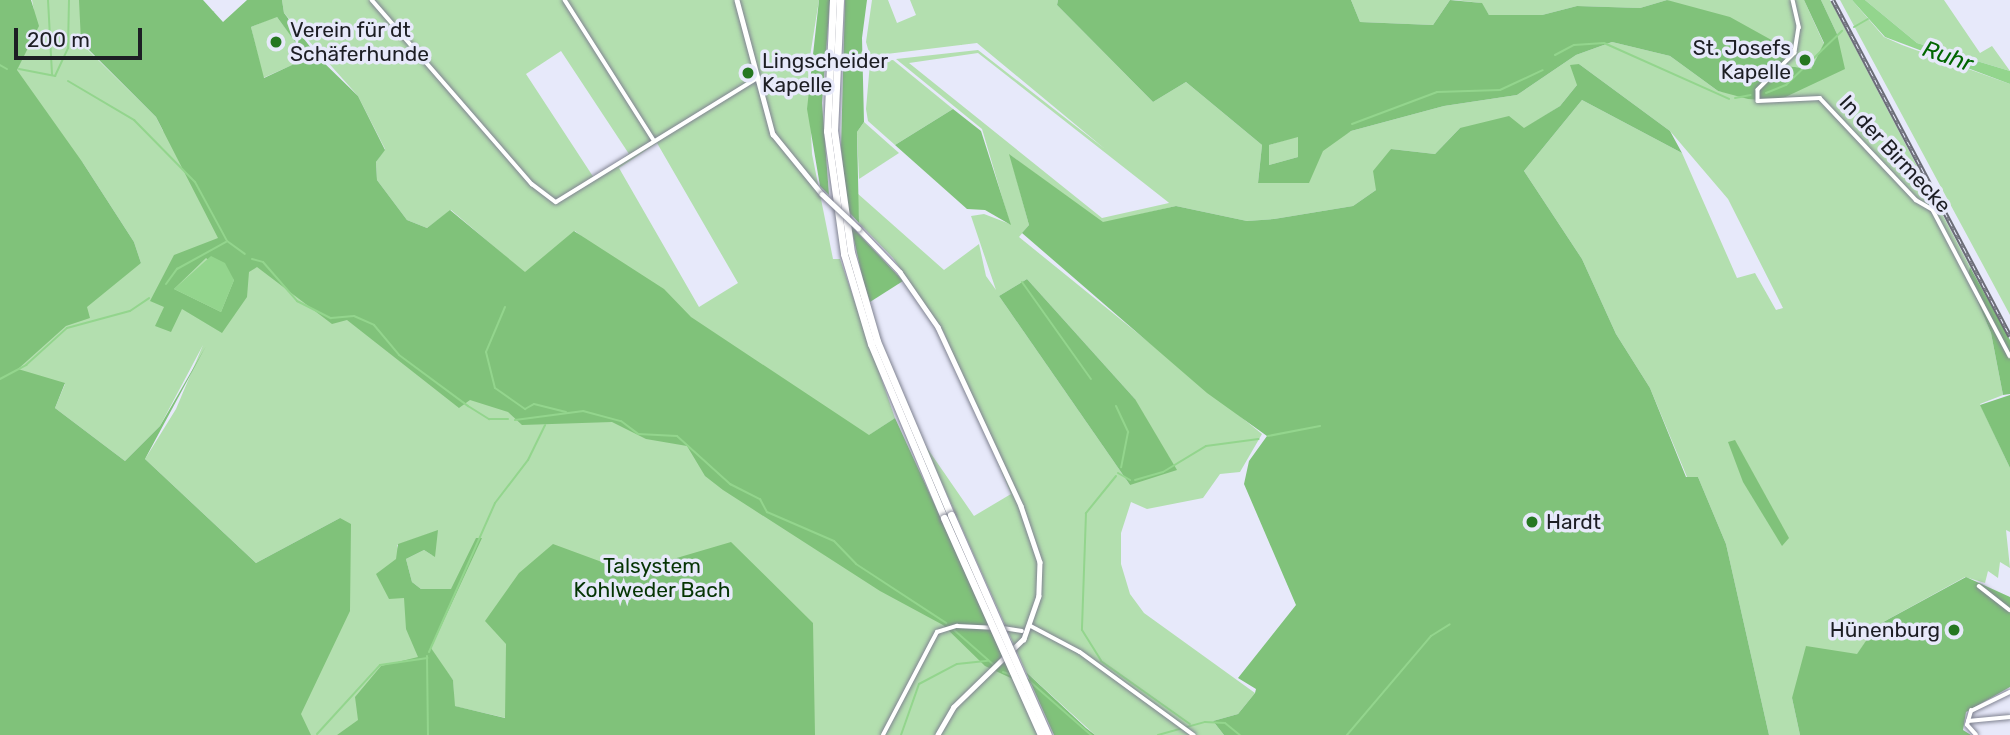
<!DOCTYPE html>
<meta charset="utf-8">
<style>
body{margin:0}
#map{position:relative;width:2010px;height:735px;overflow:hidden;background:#e7e9fa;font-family:Rubik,sans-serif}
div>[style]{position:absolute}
.green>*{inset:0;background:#b3dfaf}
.forest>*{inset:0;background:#80c27a}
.water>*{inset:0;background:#93d58d}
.stream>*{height:2px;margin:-1px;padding:0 1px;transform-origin:1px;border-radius:1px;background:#93d58d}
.roads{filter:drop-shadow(0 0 2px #808391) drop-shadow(0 0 2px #808391)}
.minor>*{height:3.5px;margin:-1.75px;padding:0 1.75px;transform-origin:1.75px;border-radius:1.75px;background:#fff}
.tertiary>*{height:4.5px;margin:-2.25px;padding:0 2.25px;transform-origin:2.25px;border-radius:2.25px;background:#fff}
.motorway>*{height:7px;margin:-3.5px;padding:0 3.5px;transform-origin:3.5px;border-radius:3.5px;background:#fff}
.rail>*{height:4.5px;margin-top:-2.25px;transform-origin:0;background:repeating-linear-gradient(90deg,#e7e9fa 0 5px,#6b6d77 0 10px);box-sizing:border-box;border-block:2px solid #6b6d77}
.bridges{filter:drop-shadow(0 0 2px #808391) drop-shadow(0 0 2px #808391)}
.tertiary-bridge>*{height:4.5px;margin:-2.25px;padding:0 2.25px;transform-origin:2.25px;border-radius:2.25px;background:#fff}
.motorway-bridge>*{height:7px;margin:-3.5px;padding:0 3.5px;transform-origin:3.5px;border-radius:3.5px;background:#fff}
.dots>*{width:19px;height:19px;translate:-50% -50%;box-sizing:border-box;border:4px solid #e7e9fa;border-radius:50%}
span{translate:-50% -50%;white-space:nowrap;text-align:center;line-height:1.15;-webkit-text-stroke:7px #e7e9fa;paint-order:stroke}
.poi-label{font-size:21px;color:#1d1e24}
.left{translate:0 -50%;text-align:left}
.right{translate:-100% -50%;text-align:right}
.street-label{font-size:21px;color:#1d1e24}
.park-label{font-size:21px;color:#063504}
.water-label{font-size:23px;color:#060;font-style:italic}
.scale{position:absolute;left:14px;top:28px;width:128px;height:32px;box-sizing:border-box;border:4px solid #1d1e24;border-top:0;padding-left:9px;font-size:21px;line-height:24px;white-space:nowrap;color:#1d1e24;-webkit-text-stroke:5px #e7e9fa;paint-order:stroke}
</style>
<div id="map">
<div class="green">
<i style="clip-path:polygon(32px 0,135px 0,85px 47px,156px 117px,163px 131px,347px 187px,663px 399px,1015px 680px,1038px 735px,504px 735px,506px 718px,454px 706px,453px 680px,430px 651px,451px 589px,421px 589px,412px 582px,406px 559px,424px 550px,432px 555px,434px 532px,397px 545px,423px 654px,364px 718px,341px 735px,271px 735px,340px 518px,256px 563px,145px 459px,176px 409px,203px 345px,160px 426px,125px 461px,55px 408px,65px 384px,22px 387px,0 322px,141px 263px,134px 242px,83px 163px,0 95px,34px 11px)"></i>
<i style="clip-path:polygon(evenodd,282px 0,819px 0,808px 69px,812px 154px,833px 259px,840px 259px,895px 418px,871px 434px,928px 518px,575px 231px,525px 273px,451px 210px,427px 228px,407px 220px,377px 180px,376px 162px,385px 149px,358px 96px,284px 13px,277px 17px,308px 58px,263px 78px,251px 27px,284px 13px,282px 0,561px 51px,629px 154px,594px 178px,526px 74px,561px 51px,282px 0,657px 143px,738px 283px,699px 307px,619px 168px,657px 143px)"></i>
<i style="clip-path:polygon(evenodd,872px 0,888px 0,897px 23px,916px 15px,910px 0,1058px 0,1057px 5px,1153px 102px,1186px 82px,1262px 145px,1258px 183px,1351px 131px,1444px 106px,1517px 95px,1576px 55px,1612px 42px,1670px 56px,1718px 91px,1777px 101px,1832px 71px,1837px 34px,1821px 0,1830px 0,1970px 267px,1967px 277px,1991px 333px,2003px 395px,1980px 404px,2010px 468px,2010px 532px,2006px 530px,2010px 568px,2000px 562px,1998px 578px,1988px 571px,1985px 583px,1965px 577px,1876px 626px,1857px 655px,1792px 698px,1800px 735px,1769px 735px,1726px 544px,1698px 477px,1687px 477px,1650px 388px,1616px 334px,1582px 259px,1524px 171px,1582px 100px,1682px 153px,1737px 278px,1755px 273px,1776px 310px,1783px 308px,1728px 199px,1670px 131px,1579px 64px,1577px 85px,1560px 106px,1524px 129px,1460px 128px,1435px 154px,1391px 149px,1376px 190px,1353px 206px,1274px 219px,1247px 221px,1176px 206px,1103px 223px,1010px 155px,1029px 225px,1019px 237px,1262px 434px,1240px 472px,1220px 474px,1203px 498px,1147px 509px,1131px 502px,1121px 533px,1121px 564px,1130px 594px,1144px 613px,1255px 693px,1238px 714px,1213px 721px,1224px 735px,1095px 735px,1026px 672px,925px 445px,974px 516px,1011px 494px,944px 333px,893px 258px,859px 223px,857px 193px,944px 270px,979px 244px,986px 276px,996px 290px,971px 216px,984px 214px,1010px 224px,982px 129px,896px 59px,978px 50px,1105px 149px,977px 43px,870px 56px,866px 42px,872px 0,978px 53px,1168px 202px,1169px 203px,1102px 218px,909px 63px,978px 53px,872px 0,1027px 279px,1135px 399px,1130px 485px,999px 296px,1027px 279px)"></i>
<i style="clip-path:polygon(1351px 0,1450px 0,1433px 25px,1360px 22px)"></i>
<i style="clip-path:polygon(1455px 0,1804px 0,1824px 44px,1811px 69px,1787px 66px,1667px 0,1640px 8px,1577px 6px,1542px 15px,1489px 15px,1481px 3px)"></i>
<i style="clip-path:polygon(1840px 0,1852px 0,1884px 37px,1902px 45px,2010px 84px,2010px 315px)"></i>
<i style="clip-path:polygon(1865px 0,1944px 0,1980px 53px,1992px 46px,2010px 71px,1917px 43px)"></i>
<i style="clip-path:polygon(893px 60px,953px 109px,895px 145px,868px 121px,866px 109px,870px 63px)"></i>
<i style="clip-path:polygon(864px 122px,899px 153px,859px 179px,857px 132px)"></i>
<i style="clip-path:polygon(1298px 136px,1298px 157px,1269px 165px,1269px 145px)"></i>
</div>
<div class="forest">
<i style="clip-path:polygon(0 0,31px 0,39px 26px,17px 70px,83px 163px,134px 242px,141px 263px,87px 307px,90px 318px,66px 326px,18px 369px,65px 383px,55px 408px,125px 461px,160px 426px,206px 346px,145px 459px,256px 563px,340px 518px,351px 524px,350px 611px,301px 714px,311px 735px,0 735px)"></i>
<i style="clip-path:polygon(evenodd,79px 0,203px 0,223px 22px,247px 0,282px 0,284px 13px,318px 57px,358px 96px,385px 150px,376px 162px,377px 180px,407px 220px,427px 228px,450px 210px,525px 272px,574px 231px,664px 289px,691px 317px,869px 435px,895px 418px,1015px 680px,985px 666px,943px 625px,880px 591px,723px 490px,705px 476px,687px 446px,646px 439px,612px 422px,522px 425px,508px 412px,470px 400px,459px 408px,347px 320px,332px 324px,257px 267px,249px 272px,247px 297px,222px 333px,182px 309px,171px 332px,155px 326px,164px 307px,150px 301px,174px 255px,218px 238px,156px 117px,81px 42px,79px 0,277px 17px,307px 58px,264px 78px,251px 27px,277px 17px,79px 0,206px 258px,234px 280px,221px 312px,174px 289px,206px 258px)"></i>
<i style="clip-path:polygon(819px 0,830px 0,822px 103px,829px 195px,820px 186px,807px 109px)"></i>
<i style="clip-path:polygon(845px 0,867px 0,862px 38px,864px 122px,857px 132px,859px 223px,848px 211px,841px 148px)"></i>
<i style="clip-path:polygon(evenodd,1058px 0,1351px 0,1360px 22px,1433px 25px,1450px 0,1482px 3px,1489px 15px,1542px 15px,1577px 6px,1640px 8px,1667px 0,1730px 17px,1791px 51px,1787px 66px,1811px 69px,1824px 43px,1804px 0,1821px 0,1837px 34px,1845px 69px,1777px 101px,1748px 99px,1718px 91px,1670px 56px,1612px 42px,1576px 55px,1517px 95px,1444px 106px,1351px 131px,1323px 151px,1309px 183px,1258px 183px,1262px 145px,1186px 82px,1153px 102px,1057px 5px,1058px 0,1298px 137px,1298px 157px,1269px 165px,1269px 145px,1298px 137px)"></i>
<i style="clip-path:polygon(1579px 64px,1670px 131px,1682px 153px,1582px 100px,1524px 171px,1582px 259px,1616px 334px,1650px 388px,1686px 477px,1698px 477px,1726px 544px,1769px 735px,1224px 735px,1213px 721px,1238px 714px,1255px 693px,1256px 689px,1238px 678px,1296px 605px,1244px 484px,1249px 461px,1267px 436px,1207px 393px,1022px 233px,1029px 225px,1009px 154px,1103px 222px,1176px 206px,1247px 221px,1274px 219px,1353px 206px,1376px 190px,1373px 171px,1391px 149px,1435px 154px,1460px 128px,1509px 116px,1524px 128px,1560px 106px,1577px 85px,1570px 65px)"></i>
<i style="clip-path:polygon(953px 109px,981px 131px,1011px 225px,985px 210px,967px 209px,895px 145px)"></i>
<i style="clip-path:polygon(851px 226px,903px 281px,870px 302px,863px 280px)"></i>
<i style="clip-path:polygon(1970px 267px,2010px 340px,2010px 394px,2003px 395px,1991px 333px,1967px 277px)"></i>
<i style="clip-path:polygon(1027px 279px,1135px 399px,1177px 470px,1130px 485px,999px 296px)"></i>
<i style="clip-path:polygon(2010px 395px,2010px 468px,1980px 405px)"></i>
<i style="clip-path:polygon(1735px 440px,1789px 538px,1782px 546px,1743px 482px,1728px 442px)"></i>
<i style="clip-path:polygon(438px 530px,435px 557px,424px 550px,406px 559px,412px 582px,421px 589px,451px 589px,476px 538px,482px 538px,431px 648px,453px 680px,455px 706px,505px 718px,506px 644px,485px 621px,519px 573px,553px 544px,629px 572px,731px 542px,813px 623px,815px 735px,337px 735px,358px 720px,355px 697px,381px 666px,418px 657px,406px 629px,404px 598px,389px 599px,376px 574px,396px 559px,398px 544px)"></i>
<i style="clip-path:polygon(1966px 577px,2010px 597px,2010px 687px,1966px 712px,1963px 730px,1971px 735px,1800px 735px,1792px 698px,1806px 646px,1857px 654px,1876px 626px)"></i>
<i style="clip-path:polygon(1026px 672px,1086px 728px,1095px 735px,1054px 735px)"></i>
</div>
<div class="water">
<i style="clip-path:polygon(1852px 0,1865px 0,1917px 43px,2010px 71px,2010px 84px,1885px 37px)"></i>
<i style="clip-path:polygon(211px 256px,225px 263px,234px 280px,221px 312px,174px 289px)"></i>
</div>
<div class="stream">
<i style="left:48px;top:0;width:75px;rotate:86.9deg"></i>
<i style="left:1854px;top:27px;width:16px;rotate:-30deg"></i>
<i style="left:1555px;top:55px;width:21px;rotate:-28deg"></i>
<i style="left:1574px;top:45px;width:30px;rotate:-4deg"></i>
<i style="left:1604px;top:43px;width:137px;rotate:24.1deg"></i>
<i style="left:0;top:65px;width:8px;rotate:30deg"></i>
<i style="left:19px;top:69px;width:37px;rotate:11deg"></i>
<i style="left:55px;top:76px;width:31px;rotate:-65deg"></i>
<i style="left:68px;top:48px;width:48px;rotate:-88.8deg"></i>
<i style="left:68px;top:81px;width:77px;rotate:30.6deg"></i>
<i style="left:134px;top:120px;width:87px;rotate:45.5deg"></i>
<i style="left:195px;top:182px;width:67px;rotate:61.5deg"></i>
<i style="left:227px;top:241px;width:22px;rotate:36deg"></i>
<i style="left:1766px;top:93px;width:22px;rotate:-22deg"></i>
<i style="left:1786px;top:85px;width:78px;rotate:-44deg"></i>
<i style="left:1735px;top:98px;width:16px;rotate:-11deg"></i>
<i style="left:1352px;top:124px;width:91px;rotate:-20.6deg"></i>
<i style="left:1437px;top:92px;width:63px;rotate:-1.8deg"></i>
<i style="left:1500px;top:90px;width:47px;rotate:-24.9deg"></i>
<i style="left:252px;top:259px;width:11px;rotate:15deg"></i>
<i style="left:263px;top:262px;width:52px;rotate:48.9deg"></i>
<i style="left:297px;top:301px;width:38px;rotate:27deg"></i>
<i style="left:331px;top:318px;width:23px;rotate:-5deg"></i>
<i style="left:354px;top:316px;width:22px;rotate:24deg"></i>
<i style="left:374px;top:325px;width:39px;rotate:50deg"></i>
<i style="left:399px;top:355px;width:86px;rotate:36.5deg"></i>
<i style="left:468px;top:406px;width:25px;rotate:32deg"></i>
<i style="left:489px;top:419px;width:19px"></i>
<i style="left:1022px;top:282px;width:119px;rotate:54.6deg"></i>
<i style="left:166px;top:284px;width:19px;rotate:-54deg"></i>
<i style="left:177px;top:269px;width:56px;rotate:-28.9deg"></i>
<i style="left:505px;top:307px;width:49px;rotate:112.9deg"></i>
<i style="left:486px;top:352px;width:37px;rotate:76deg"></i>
<i style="left:495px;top:388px;width:37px;rotate:35deg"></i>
<i style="left:525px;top:409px;width:10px;rotate:-29deg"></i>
<i style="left:534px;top:404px;width:33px;rotate:14deg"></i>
<i style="left:0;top:379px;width:30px;rotate:-28deg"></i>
<i style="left:26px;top:365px;width:55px;rotate:-42.1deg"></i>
<i style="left:67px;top:328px;width:65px;rotate:-15.1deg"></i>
<i style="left:130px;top:311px;width:23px;rotate:-34deg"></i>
<i style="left:1116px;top:406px;width:29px;rotate:65deg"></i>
<i style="left:1128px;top:432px;width:36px;rotate:101deg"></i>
<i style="left:515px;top:420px;width:69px;rotate:-7.5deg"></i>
<i style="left:583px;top:411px;width:39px;rotate:15deg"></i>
<i style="left:621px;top:421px;width:21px;rotate:37deg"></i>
<i style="left:638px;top:434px;width:39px;rotate:3deg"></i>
<i style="left:677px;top:436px;width:72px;rotate:42.2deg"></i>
<i style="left:730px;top:484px;width:34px;rotate:27deg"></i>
<i style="left:760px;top:499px;width:15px;rotate:62deg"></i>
<i style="left:767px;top:512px;width:73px;rotate:23.4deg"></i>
<i style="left:834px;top:541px;width:32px;rotate:46deg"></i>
<i style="left:856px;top:564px;width:108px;rotate:33.2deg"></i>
<i style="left:1268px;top:436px;width:53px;rotate:-10.9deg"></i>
<i style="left:1118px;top:473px;width:14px;rotate:30deg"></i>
<i style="left:1116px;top:476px;width:48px;rotate:129deg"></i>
<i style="left:1086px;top:513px;width:117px;rotate:92deg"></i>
<i style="left:1082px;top:630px;width:36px;rotate:58deg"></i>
<i style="left:1101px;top:661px;width:109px;rotate:35.3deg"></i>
<i style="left:1135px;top:480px;width:29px;rotate:-16deg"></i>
<i style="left:1163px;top:472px;width:50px;rotate:-31.2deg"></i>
<i style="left:1206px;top:446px;width:53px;rotate:-7.5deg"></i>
<i style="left:954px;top:630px;width:53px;rotate:41.2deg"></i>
<i style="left:429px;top:652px;width:163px;rotate:-66.1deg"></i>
<i style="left:495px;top:503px;width:54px;rotate:-52.5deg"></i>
<i style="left:528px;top:460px;width:39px;rotate:-64deg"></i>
<i style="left:427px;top:656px;width:79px;rotate:89.3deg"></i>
<i style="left:1003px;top:672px;width:9px;rotate:18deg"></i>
<i style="left:1027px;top:679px;width:85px;rotate:41.2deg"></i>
<i style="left:317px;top:734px;width:93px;rotate:-47.6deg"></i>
<i style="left:380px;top:665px;width:48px;rotate:-8.5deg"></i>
<i style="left:901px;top:735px;width:54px;rotate:-70.6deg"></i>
<i style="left:919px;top:684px;width:43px;rotate:-27.8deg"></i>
<i style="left:957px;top:664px;width:31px;rotate:-6deg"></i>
<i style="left:1158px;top:735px;width:49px;rotate:-15.5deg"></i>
<i style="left:1205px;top:722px;width:20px;rotate:3deg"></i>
<i style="left:1225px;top:723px;width:19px;rotate:39deg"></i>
<i style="left:1347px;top:735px;width:130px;rotate:-49.7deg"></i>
<i style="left:1431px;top:636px;width:22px;rotate:-32deg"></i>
</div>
<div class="roads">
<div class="minor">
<i style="left:372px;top:0;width:244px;rotate:49deg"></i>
<i style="left:532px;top:184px;width:30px;rotate:37deg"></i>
<i style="left:556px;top:202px;width:235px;rotate:-31.6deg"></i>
<i style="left:565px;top:0;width:166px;rotate:57.6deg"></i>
<i style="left:1793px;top:0;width:28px;rotate:77deg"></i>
<i style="left:1799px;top:27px;width:26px;rotate:99deg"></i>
<i style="left:1795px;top:53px;width:52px;rotate:135deg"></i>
<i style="left:1758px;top:90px;width:11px;rotate:90deg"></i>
<i style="left:1758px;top:101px;width:62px;rotate:-2.8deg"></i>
<i style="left:1820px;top:98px;width:140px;rotate:46.7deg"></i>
<i style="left:1916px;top:200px;width:20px;rotate:30deg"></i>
<i style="left:1933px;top:210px;width:165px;rotate:62.2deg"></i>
<i style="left:1979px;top:586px;width:39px;rotate:38deg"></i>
<i style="left:1031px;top:626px;width:55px;rotate:28deg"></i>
<i style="left:1080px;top:652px;width:141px;rotate:36.1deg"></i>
<i style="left:1003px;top:628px;width:19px;rotate:9deg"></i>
<i style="left:1968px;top:721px;width:42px;rotate:-5.4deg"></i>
<i style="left:883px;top:735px;width:116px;rotate:-62.3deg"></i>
<i style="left:937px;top:632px;width:21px;rotate:-17deg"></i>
<i style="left:957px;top:626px;width:35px;rotate:3deg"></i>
<i style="left:1976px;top:735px;width:13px;rotate:-132deg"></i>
<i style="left:1967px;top:725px;width:15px;rotate:-74deg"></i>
<i style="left:1971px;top:711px;width:43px;rotate:-26deg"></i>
</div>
<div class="tertiary">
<i style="left:737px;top:0;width:139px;rotate:75deg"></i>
<i style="left:773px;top:134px;width:77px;rotate:50.8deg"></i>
<i style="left:858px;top:228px;width:61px;rotate:46.3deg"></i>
<i style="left:900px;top:272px;width:67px;rotate:55.4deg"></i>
<i style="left:938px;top:327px;width:197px;rotate:65.1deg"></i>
<i style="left:1021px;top:506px;width:59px;rotate:71.3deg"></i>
<i style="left:1040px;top:562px;width:34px;rotate:92deg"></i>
<i style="left:1039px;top:596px;width:46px;rotate:109.2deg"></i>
<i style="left:1024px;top:639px;width:98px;rotate:135.8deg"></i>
<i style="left:954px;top:707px;width:32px;rotate:120deg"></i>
</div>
<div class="motorway">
<i style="left:833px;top:0;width:131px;rotate:92.6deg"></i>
<i style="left:827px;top:131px;width:124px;rotate:82.1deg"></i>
<i style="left:844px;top:254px;width:94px;rotate:73.3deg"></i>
<i style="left:871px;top:344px;width:189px;rotate:67.2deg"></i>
<i style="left:840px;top:0;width:130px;rotate:92.6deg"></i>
<i style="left:834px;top:130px;width:123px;rotate:82.1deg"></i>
<i style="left:851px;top:252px;width:93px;rotate:73.7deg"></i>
<i style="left:877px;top:341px;width:189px;rotate:67deg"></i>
</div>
</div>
<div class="rail">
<i style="left:1833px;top:0;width:380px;rotate:62.2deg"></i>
</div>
<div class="bridges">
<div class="tertiary-bridge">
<i style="left:822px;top:194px;width:50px;rotate:43.4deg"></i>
</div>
<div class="motorway-bridge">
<i style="left:951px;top:515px;width:240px;rotate:66.2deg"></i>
<i style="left:944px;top:518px;width:238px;rotate:65.9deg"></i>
</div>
</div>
<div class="dots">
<i style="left:276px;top:42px;background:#257721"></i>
<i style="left:1805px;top:60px;background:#257721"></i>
<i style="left:748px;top:73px;background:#257721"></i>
<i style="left:1532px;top:522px;background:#257721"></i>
<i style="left:1954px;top:630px;background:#257721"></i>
</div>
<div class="poi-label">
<span class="left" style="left:290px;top:42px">Verein für dt<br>Schäferhunde</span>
<span class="right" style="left:1791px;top:60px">St. Josefs<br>Kapelle</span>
<span class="left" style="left:762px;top:73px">Lingscheider<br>Kapelle</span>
<span class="left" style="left:1546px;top:522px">Hardt</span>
<span class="right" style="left:1940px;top:630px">Hünenburg</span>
</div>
<div class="street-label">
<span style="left:1895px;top:154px;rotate:47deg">In der Birmecke</span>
</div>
<div class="park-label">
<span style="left:652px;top:578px">Talsystem<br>Kohlweder Bach</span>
</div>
<div class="water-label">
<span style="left:1948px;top:56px;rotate:19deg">Ruhr</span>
</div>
<div class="scale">200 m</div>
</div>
